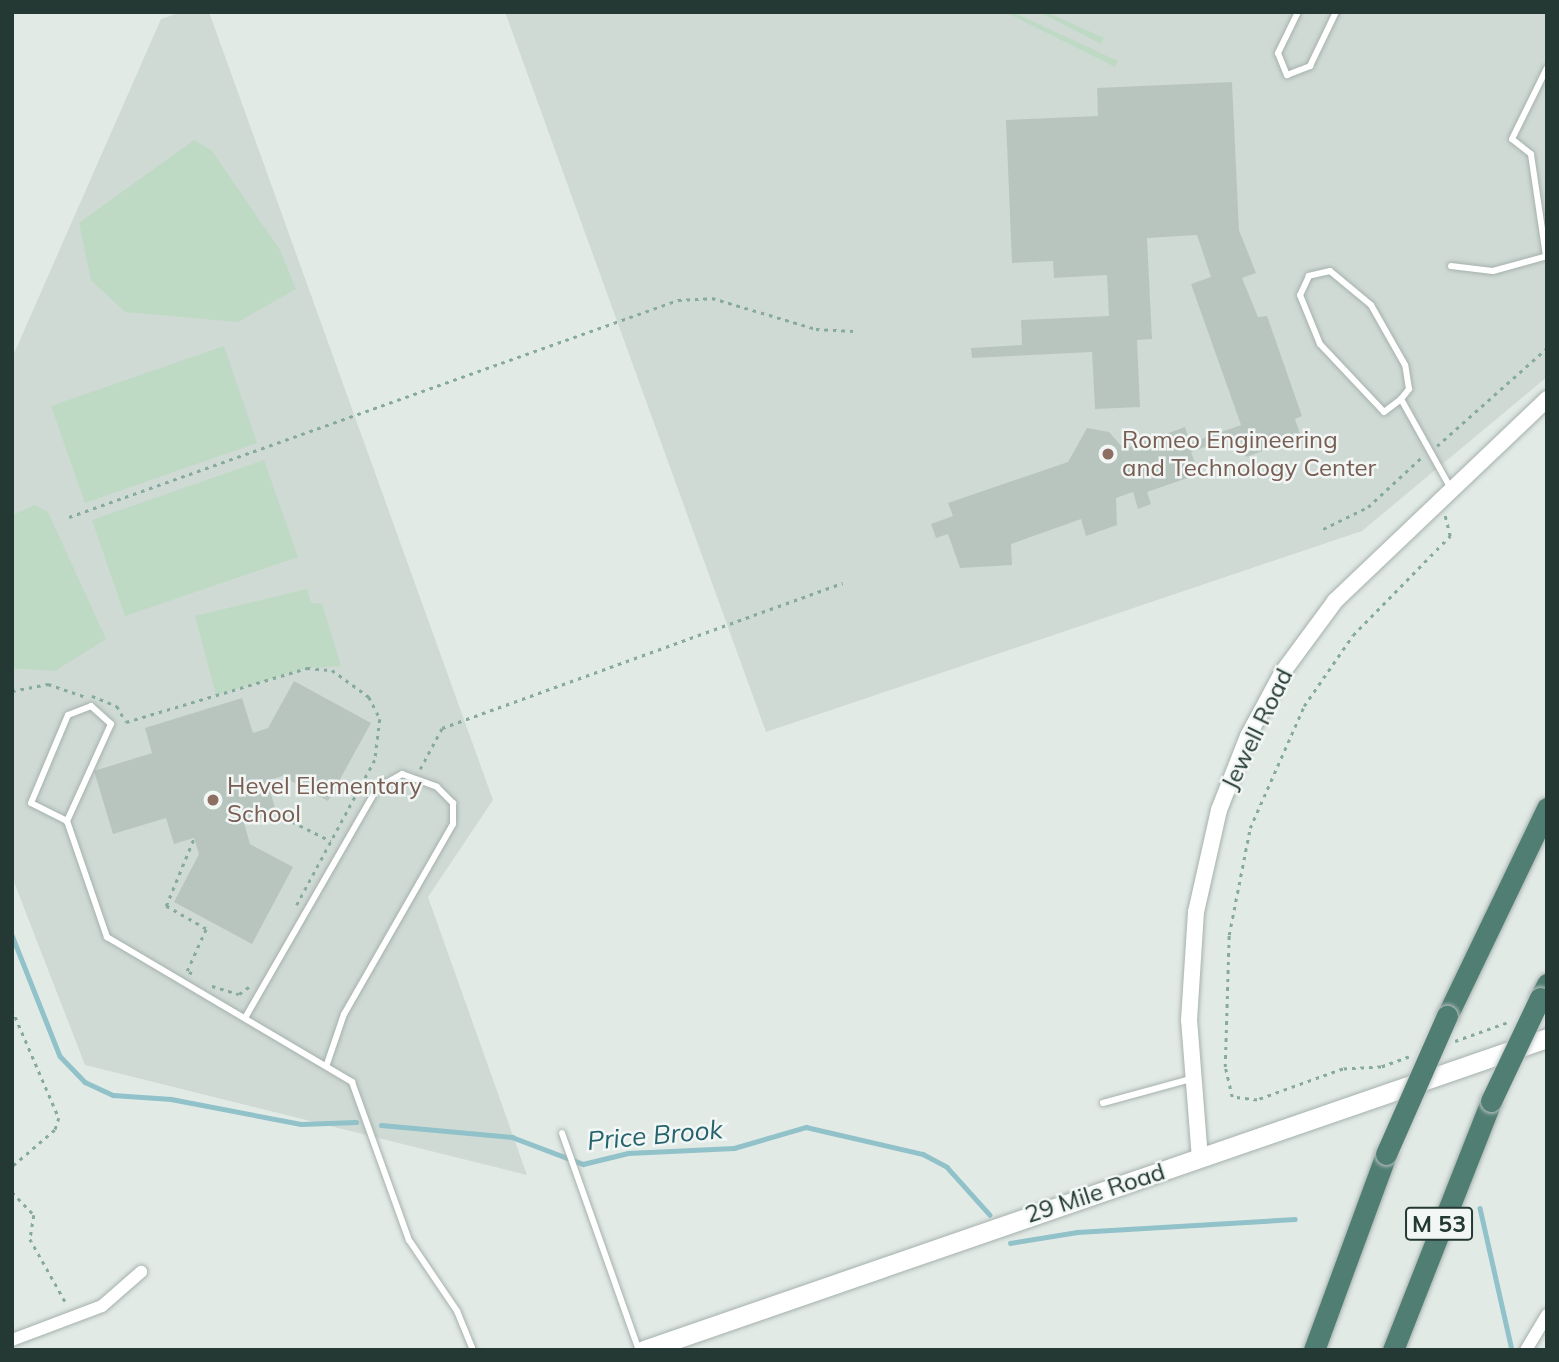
<!DOCTYPE html>
<style>
body{margin:0}
#map{position:relative;width:1559px;height:1362px;overflow:hidden;background:#e2eae6;font-family:Mulish,sans-serif}
div>[style]{position:absolute}
.built>*{inset:0;background:#d0dad5}
.green>*{inset:0;background:#bed9c4}
.stream>*{height:4.5px;margin:-2.25px;padding:0 2.25px;transform-origin:2.25px;border-radius:2.25px;background:#91c1c9}
.building>*{inset:0;background:#b8c5bf}
.path>*{height:2.5px;margin-top:-1.25px;transform-origin:0;background:repeating-linear-gradient(90deg,#87aa9e 0 3.5px,transparent 0 8.5px)}
.roads{filter:drop-shadow(0 0 2px #a5b1ad) drop-shadow(0 0 2px #a5b1ad)}
.service>*{height:6px;margin:-3px;padding:0 3px;transform-origin:3px;border-radius:3px;background:#fff}
.minor>*{height:12px;margin:-6px;padding:0 6px;transform-origin:6px;border-radius:6px;background:#fff}
.tertiary>*{height:16px;margin:-8px;padding:0 8px;transform-origin:8px;border-radius:8px;background:#fff}
.secondary>*{height:19px;margin:-9.5px;padding:0 9.5px;transform-origin:9.5px;border-radius:9.5px;background:#fff}
.trunk>*{height:21px;margin:-10.5px;padding:0 10.5px;transform-origin:10.5px;border-radius:10.5px;background:#507e72}
.bridges{filter:drop-shadow(0 0 2px #bdc4c2) drop-shadow(0 0 2px #bdc4c2)}
.trunk-bridge>*{height:21px;margin:-10.5px;padding:0 10.5px;transform-origin:10.5px;border-radius:10.5px;background:#507e72}
.dots>*{width:19px;height:19px;translate:-50% -50%;box-sizing:border-box;border:4px solid #f2f7f5;border-radius:50%}
span{translate:-50% -50%;white-space:nowrap;text-align:center;line-height:1.15;-webkit-text-stroke:5px #f2f7f5;paint-order:stroke}
.shield-label span{padding:2px 5px;background:#f2f7f5;border:2px solid;border-radius:5px;-webkit-text-stroke-width:0}
.shield-label{font-size:23px;color:#243933;font-weight:700}
.education-label{font-size:24px;color:#785e54}
.left{translate:0 -50%;text-align:left}
.street-label{font-size:24px;color:#243933}
.water-label{font-size:26px;color:#26636d;font-style:italic}
.frame{position:absolute;inset:0;border:14px solid #243933;pointer-events:none}
</style>
<div id="map">
<div class="built">
<i style="clip-path:polygon(182px 12px,209px 12px,493px 800px,428px 897px,527px 1175px,85px 1065px,12px 877px,12px 358px,161px 19px)"></i>
<i style="clip-path:polygon(505px 12px,1547px 12px,1547px 377px,1362px 531px,766px 732px)"></i>
</div>
<div class="green">
<i style="clip-path:polygon(1005px 12px,1013px 12px,1118px 61px,1115px 67px)"></i>
<i style="clip-path:polygon(1039px 12px,1046px 12px,1104px 38px,1101px 44px)"></i>
<i style="clip-path:polygon(194px 140px,212px 151px,280px 250px,296px 289px,238px 322px,125px 312px,91px 280px,79px 223px)"></i>
<i style="clip-path:polygon(224px 346px,257px 443px,85px 503px,51px 406px)"></i>
<i style="clip-path:polygon(264px 460px,298px 557px,125px 616px,92px 520px)"></i>
<i style="clip-path:polygon(35px 505px,48px 512px,106px 639px,55px 671px,12px 668px,12px 515px)"></i>
<i style="clip-path:polygon(307px 589px,311px 603px,322px 604px,341px 666px,307px 668px,216px 695px,195px 616px)"></i>
</div>
<div class="stream">
<i style="left:12px;top:935px;width:130px;rotate:68.4deg"></i>
<i style="left:60px;top:1056px;width:36px;rotate:46deg"></i>
<i style="left:85px;top:1082px;width:31px;rotate:25deg"></i>
<i style="left:113px;top:1095px;width:58px;rotate:3.9deg"></i>
<i style="left:171px;top:1099px;width:132px;rotate:10.9deg"></i>
<i style="left:301px;top:1124px;width:55px;rotate:-2.1deg"></i>
<i style="left:381px;top:1125px;width:132px;rotate:5.2deg"></i>
<i style="left:512px;top:1137px;width:76px;rotate:20.8deg"></i>
<i style="left:583px;top:1164px;width:46px;rotate:-13.7deg"></i>
<i style="left:628px;top:1153px;width:106px;rotate:-2.7deg"></i>
<i style="left:734px;top:1148px;width:75px;rotate:-16.3deg"></i>
<i style="left:806px;top:1127px;width:120px;rotate:13deg"></i>
<i style="left:923px;top:1154px;width:27px;rotate:28deg"></i>
<i style="left:947px;top:1167px;width:64px;rotate:48.1deg"></i>
<i style="left:1480px;top:1208px;width:146px;rotate:77.3deg"></i>
<i style="left:1010px;top:1243px;width:68px;rotate:-9.3deg"></i>
<i style="left:1077px;top:1232px;width:218px;rotate:-3.4deg"></i>
</div>
<div class="building">
<i style="clip-path:polygon(1232px 82px,1239px 230px,1256px 273px,1242px 278px,1258px 317px,1267px 316px,1302px 416px,1295px 419px,1301px 437px,1246px 457px,1239px 435px,1191px 452px,1199px 474px,1147px 492px,1151px 504px,1138px 509px,1133px 492px,1116px 498px,1117px 525px,1086px 536px,1081px 519px,1011px 544px,1012px 565px,960px 568px,948px 534px,936px 538px,931px 524px,953px 516px,948px 503px,1068px 462px,1087px 428px,1109px 432px,1124px 449px,1185px 427px,1190px 443px,1241px 425px,1191px 284px,1211px 277px,1197px 235px,1147px 238px,1152px 339px,1137px 340px,1140px 407px,1095px 409px,1092px 352px,972px 358px,971px 348px,1022px 345px,1021px 320px,1109px 316px,1107px 275px,1054px 278px,1053px 261px,1012px 263px,1006px 120px,1098px 116px,1097px 88px)"></i>
<i style="clip-path:polygon(294px 681px,371px 723px,328px 801px,282px 776px,267px 781px,277px 814px,244px 823px,250px 844px,293px 867px,252px 944px,174px 902px,199px 854px,194px 838px,174px 844px,166px 818px,113px 834px,94px 771px,152px 753px,145px 728px,242px 698px,253px 733px,268px 728px)"></i>
</div>
<div class="path">
<i style="left:1437px;top:446px;width:147px;rotate:-41.7deg"></i>
<i style="left:69px;top:517px;width:647px;rotate:-19.61deg"></i>
<i style="left:678px;top:300px;width:34px;rotate:-3deg"></i>
<i style="left:712px;top:298px;width:109px;rotate:16.6deg"></i>
<i style="left:816px;top:329px;width:37px;rotate:3deg"></i>
<i style="left:1323px;top:529px;width:50px;rotate:-26.1deg"></i>
<i style="left:1368px;top:507px;width:75px;rotate:-42.8deg"></i>
<i style="left:12px;top:691px;width:37px;rotate:-11deg"></i>
<i style="left:48px;top:684px;width:39px;rotate:19deg"></i>
<i style="left:92px;top:696px;width:27px;rotate:22deg"></i>
<i style="left:117px;top:706px;width:18px;rotate:61deg"></i>
<i style="left:126px;top:722px;width:189px;rotate:-16.6deg"></i>
<i style="left:307px;top:668px;width:25px;rotate:5deg"></i>
<i style="left:332px;top:670px;width:46px;rotate:36.1deg"></i>
<i style="left:369px;top:697px;width:25px;rotate:63deg"></i>
<i style="left:380px;top:719px;width:41px;rotate:97deg"></i>
<i style="left:375px;top:760px;width:165px;rotate:118.3deg"></i>
<i style="left:420px;top:769px;width:47px;rotate:-61.8deg"></i>
<i style="left:442px;top:728px;width:426px;rotate:-19.9deg"></i>
<i style="left:277px;top:814px;width:60px;rotate:26.6deg"></i>
<i style="left:192px;top:974px;width:6px;rotate:-149deg"></i>
<i style="left:187px;top:971px;width:46px;rotate:-65.7deg"></i>
<i style="left:206px;top:929px;width:46px;rotate:-150.1deg"></i>
<i style="left:166px;top:906px;width:74px;rotate:-67.6deg"></i>
<i style="left:212px;top:986px;width:28px;rotate:17deg"></i>
<i style="left:239px;top:994px;width:14px;rotate:-36deg"></i>
<i style="left:12px;top:1009px;width:119px;rotate:66.7deg"></i>
<i style="left:59px;top:1118px;width:13px;rotate:108deg"></i>
<i style="left:55px;top:1130px;width:57px;rotate:139.3deg"></i>
<i style="left:1455px;top:1041px;width:56px;rotate:-19.7deg"></i>
<i style="left:1409px;top:1057px;width:30px;rotate:160deg"></i>
<i style="left:1381px;top:1067px;width:38px;rotate:177deg"></i>
<i style="left:1343px;top:1069px;width:91px;rotate:160.2deg"></i>
<i style="left:1257px;top:1100px;width:25px;rotate:-173deg"></i>
<i style="left:1232px;top:1097px;width:31px;rotate:-103deg"></i>
<i style="left:1225px;top:1067px;width:132px;rotate:-88.3deg"></i>
<i style="left:1229px;top:935px;width:109px;rotate:-78.9deg"></i>
<i style="left:1250px;top:828px;width:133px;rotate:-66.1deg"></i>
<i style="left:1304px;top:706px;width:86px;rotate:-55.4deg"></i>
<i style="left:1353px;top:635px;width:139px;rotate:-45.6deg"></i>
<i style="left:1450px;top:536px;width:21px;rotate:-104deg"></i>
<i style="left:12px;top:1192px;width:32px;rotate:46deg"></i>
<i style="left:34px;top:1215px;width:24px;rotate:99deg"></i>
<i style="left:30px;top:1239px;width:73px;rotate:60.6deg"></i>
</div>
<div class="roads">
<div class="service">
<i style="left:1298px;top:12px;width:46px;rotate:116deg"></i>
<i style="left:1278px;top:53px;width:24px;rotate:68deg"></i>
<i style="left:1287px;top:75px;width:25px;rotate:-21deg"></i>
<i style="left:1310px;top:66px;width:60px;rotate:-64.3deg"></i>
<i style="left:1546px;top:256px;width:103px;rotate:-98.4deg"></i>
<i style="left:1531px;top:154px;width:24px;rotate:-142deg"></i>
<i style="left:1512px;top:139px;width:79px;rotate:-63.8deg"></i>
<i style="left:1451px;top:266px;width:42px;rotate:6.8deg"></i>
<i style="left:1493px;top:271px;width:56px;rotate:-15.5deg"></i>
<i style="left:1401px;top:399px;width:13px;rotate:-51deg"></i>
<i style="left:1409px;top:389px;width:24px;rotate:-99deg"></i>
<i style="left:1405px;top:365px;width:69px;rotate:-119.5deg"></i>
<i style="left:1371px;top:305px;width:53px;rotate:-140.3deg"></i>
<i style="left:1330px;top:271px;width:22px;rotate:167deg"></i>
<i style="left:1309px;top:276px;width:21px;rotate:115deg"></i>
<i style="left:1300px;top:295px;width:53px;rotate:67.8deg"></i>
<i style="left:1320px;top:344px;width:93px;rotate:46.7deg"></i>
<i style="left:1384px;top:412px;width:21px;rotate:-37deg"></i>
<i style="left:1401px;top:399px;width:101px;rotate:60.9deg"></i>
<i style="left:67px;top:821px;width:40px;rotate:-153.4deg"></i>
<i style="left:31px;top:803px;width:95px;rotate:-67.2deg"></i>
<i style="left:68px;top:715px;width:25px;rotate:-21deg"></i>
<i style="left:91px;top:706px;width:27px;rotate:42deg"></i>
<i style="left:111px;top:724px;width:107px;rotate:114.4deg"></i>
<i style="left:67px;top:821px;width:123px;rotate:71deg"></i>
<i style="left:107px;top:937px;width:285px;rotate:30.6deg"></i>
<i style="left:352px;top:1082px;width:168px;rotate:70.2deg"></i>
<i style="left:409px;top:1240px;width:86px;rotate:55.9deg"></i>
<i style="left:457px;top:1311px;width:42px;rotate:67.7deg"></i>
<i style="left:245px;top:1018px;width:265px;rotate:-60.1deg"></i>
<i style="left:377px;top:788px;width:29px;rotate:-29deg"></i>
<i style="left:402px;top:774px;width:37px;rotate:20deg"></i>
<i style="left:437px;top:787px;width:23px;rotate:45deg"></i>
<i style="left:453px;top:803px;width:21px;rotate:90deg"></i>
<i style="left:453px;top:824px;width:219px;rotate:119.8deg"></i>
<i style="left:344px;top:1014px;width:53px;rotate:108.8deg"></i>
<i style="left:1103px;top:1103px;width:91px;rotate:-15.3deg"></i>
<i style="left:562px;top:1133px;width:230px;rotate:70.5deg"></i>
</div>
<div class="minor">
<i style="left:12px;top:1340px;width:96px;rotate:-20.7deg"></i>
<i style="left:102px;top:1306px;width:52px;rotate:-41.1deg"></i>
<i style="left:1526px;top:1350px;width:41px;rotate:-59deg"></i>
</div>
<div class="tertiary">
<i style="left:1200px;top:1159px;width:139px;rotate:-94.5deg"></i>
<i style="left:1189px;top:1020px;width:108px;rotate:-86.3deg"></i>
<i style="left:1196px;top:912px;width:105px;rotate:-77.3deg"></i>
<i style="left:1219px;top:810px;width:79px;rotate:-68.6deg"></i>
<i style="left:1248px;top:736px;width:72px;rotate:-61.6deg"></i>
<i style="left:1282px;top:673px;width:89px;rotate:-53.6deg"></i>
<i style="left:1335px;top:601px;width:293px;rotate:-43.6deg"></i>
</div>
<div class="secondary">
<i style="left:644px;top:1350px;width:955px;rotate:-19.06deg"></i>
</div>
<div class="trunk">
<i style="left:1540px;top:998px;width:16px;rotate:-63deg"></i>
<i style="left:1447px;top:1016px;width:231px;rotate:-64.3deg"></i>
<i style="left:1314px;top:1350px;width:209px;rotate:-69.8deg"></i>
<i style="left:1393px;top:1350px;width:268px;rotate:-68.5deg"></i>
</div>
</div>
<div class="bridges">
<div class="trunk-bridge">
<i style="left:1491px;top:1101px;width:114px;rotate:-64.6deg"></i>
<i style="left:1386px;top:1154px;width:151px;rotate:-66.2deg"></i>
</div>
</div>
<div class="dots">
<i style="left:1108px;top:454px;background:#8d6e63"></i>
<i style="left:213px;top:800px;background:#8d6e63"></i>
</div>
<div class="shield-label">
<span style="left:1439px;top:1224px">M 53</span>
</div>
<div class="education-label">
<span class="left" style="left:1122px;top:454px">Romeo Engineering<br>and Technology Center</span>
<span class="left" style="left:227px;top:800px">Hevel Elementary<br>School</span>
</div>
<div class="street-label">
<span style="left:1257px;top:729px;rotate:-64deg">Jewell Road</span>
<span style="left:1095px;top:1193px;rotate:-18deg">29 Mile Road</span>
</div>
<div class="water-label">
<span style="left:655px;top:1135px;rotate:-5deg">Price Brook</span>
</div>
<div class="frame"></div>
</div>
